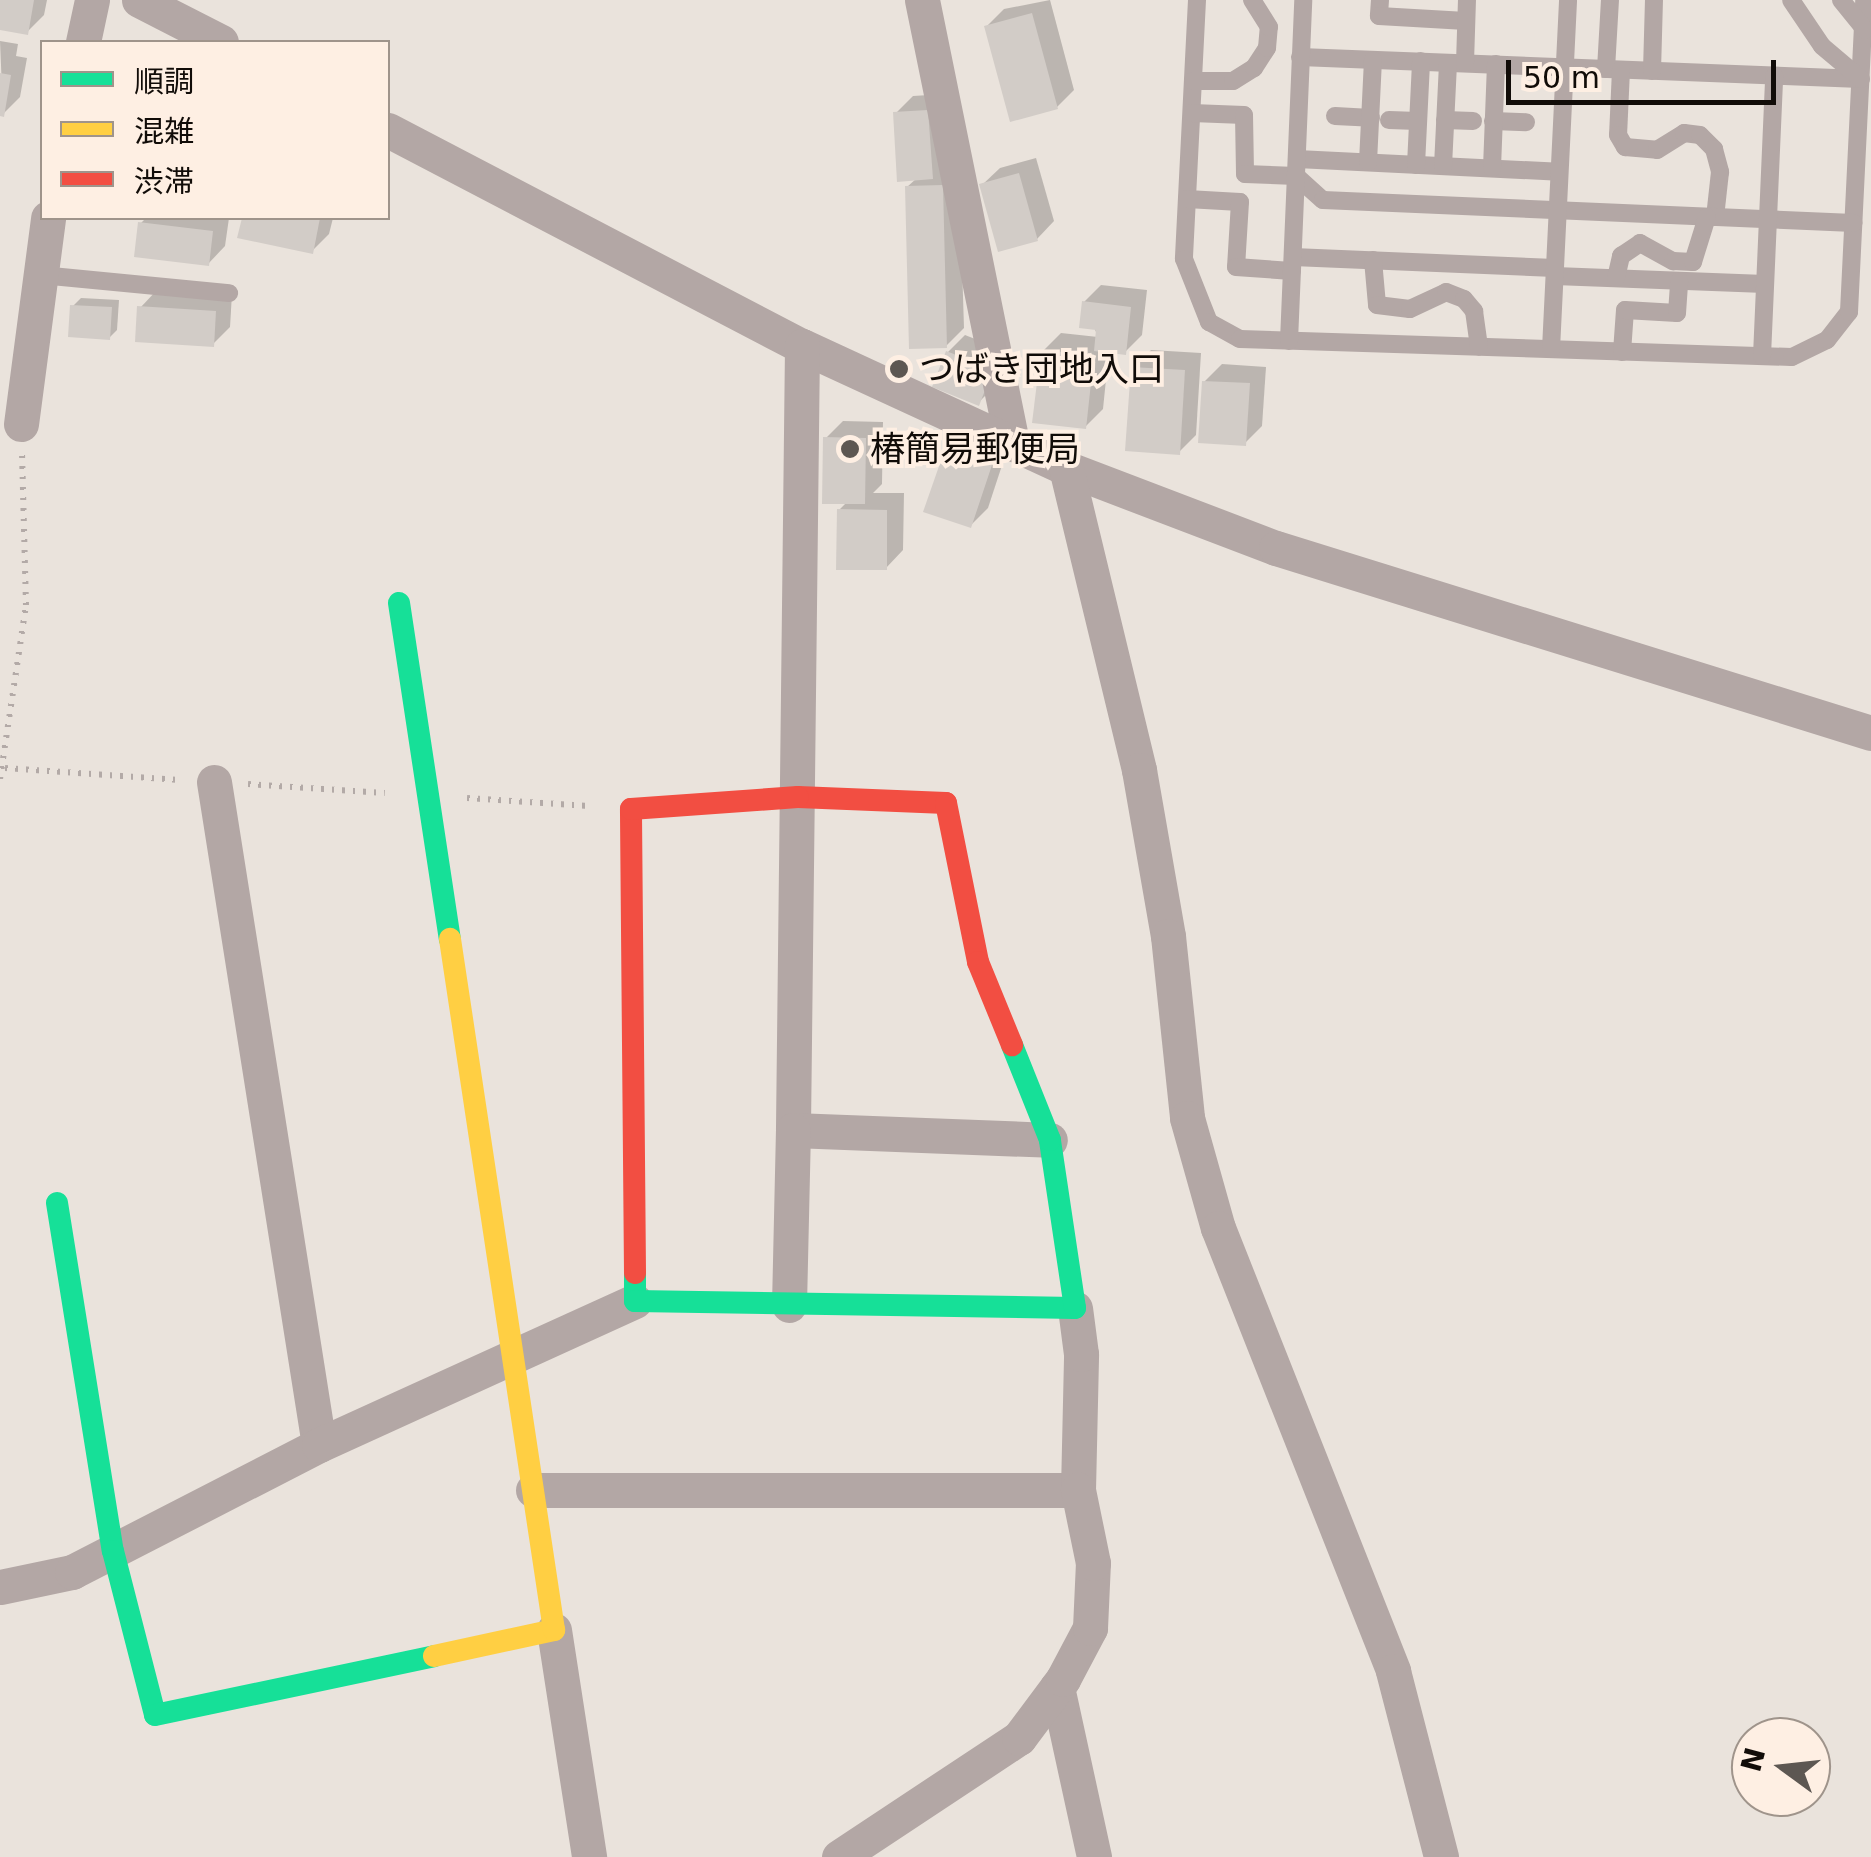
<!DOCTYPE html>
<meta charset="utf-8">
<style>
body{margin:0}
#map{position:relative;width:1871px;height:1857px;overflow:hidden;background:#eae3dc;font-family:"DejaVu Sans","Noto Sans JP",sans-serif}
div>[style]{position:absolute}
.shadow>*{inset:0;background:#0003}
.building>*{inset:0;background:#d2ccc7}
.path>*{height:6px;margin-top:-3px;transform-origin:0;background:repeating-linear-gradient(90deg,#b3aaa7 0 2.5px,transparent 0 10.5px)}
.lane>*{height:18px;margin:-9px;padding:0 9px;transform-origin:9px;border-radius:9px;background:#b3a7a5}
.street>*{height:35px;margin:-17.5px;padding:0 17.5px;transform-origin:17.5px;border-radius:17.5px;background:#b3a7a5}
.fast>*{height:22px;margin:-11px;padding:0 11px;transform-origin:11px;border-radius:11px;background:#16e098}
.slow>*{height:22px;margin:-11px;padding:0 11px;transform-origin:11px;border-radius:11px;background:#ffcf43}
.jam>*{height:22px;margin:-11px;padding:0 11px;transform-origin:11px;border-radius:11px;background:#f24e42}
.dots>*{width:28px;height:28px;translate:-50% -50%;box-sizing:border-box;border:5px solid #feefe3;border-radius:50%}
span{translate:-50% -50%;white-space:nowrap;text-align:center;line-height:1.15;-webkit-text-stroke:8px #feefe3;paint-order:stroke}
.poi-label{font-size:35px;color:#110c08}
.left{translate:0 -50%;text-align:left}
.legend{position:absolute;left:40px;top:40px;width:350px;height:180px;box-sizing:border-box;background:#feefe3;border:2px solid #9f948b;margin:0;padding:12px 18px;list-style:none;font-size:30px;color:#110c08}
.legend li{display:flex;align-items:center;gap:20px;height:50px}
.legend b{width:50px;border:2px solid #9f948b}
.north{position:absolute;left:1731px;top:1717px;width:100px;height:100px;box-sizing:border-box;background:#feefe3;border:2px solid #9f948b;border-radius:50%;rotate:285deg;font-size:28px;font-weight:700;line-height:40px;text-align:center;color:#110c08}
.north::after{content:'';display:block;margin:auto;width:35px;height:45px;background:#5d5752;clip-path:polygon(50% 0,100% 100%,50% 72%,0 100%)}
.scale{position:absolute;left:1506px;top:60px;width:270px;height:45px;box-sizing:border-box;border:5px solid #110c08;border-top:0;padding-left:12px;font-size:30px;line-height:35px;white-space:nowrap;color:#110c08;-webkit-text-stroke:8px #feefe3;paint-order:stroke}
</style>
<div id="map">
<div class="shadow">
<i style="clip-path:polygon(0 0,47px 0,44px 15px,27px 32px,0 27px)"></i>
<i style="clip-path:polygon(1050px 0,1074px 90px,1057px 107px,986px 27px,1004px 9px)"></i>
<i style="clip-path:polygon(0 41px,18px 44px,16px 56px,27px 58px,20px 97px,3px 114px)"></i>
<i style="clip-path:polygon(945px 94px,959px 169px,964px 328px,946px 346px,907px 187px,917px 178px,896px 113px,913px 96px)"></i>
<i style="clip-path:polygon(1036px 158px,1054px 221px,1037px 239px,982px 185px,1000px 168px)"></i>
<i style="clip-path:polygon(146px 218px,229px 218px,225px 246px,208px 264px,140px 224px)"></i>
<i style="clip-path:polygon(244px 218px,333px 218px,329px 234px,312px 251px,240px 236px)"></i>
<i style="clip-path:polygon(1101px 285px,1147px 290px,1142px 335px,1125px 352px,1109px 350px,1103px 409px,1086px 426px,1043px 351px,1061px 333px,1098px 337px,1084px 302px)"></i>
<i style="clip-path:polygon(157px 290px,232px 294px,230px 327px,213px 344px,140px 308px)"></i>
<i style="clip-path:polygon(81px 298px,119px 300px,117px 330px,109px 338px,73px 306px)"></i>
<i style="clip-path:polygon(965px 335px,1008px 352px,995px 386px,978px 403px,948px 352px)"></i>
<i style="clip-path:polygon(1151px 350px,1201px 353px,1196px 435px,1179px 452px,1133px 368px)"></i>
<i style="clip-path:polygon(1222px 364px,1266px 367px,1262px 426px,1245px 443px,1204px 382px)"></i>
<i style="clip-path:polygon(843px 421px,883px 422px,882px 484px,873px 493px,904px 493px,903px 550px,886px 568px,839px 510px,848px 501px,826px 438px)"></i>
<i style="clip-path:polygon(964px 433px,1008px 447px,988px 508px,971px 525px,947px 450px)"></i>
</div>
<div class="building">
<i style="clip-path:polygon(0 0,34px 0,28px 35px,0 30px)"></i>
<i style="clip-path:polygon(1032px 13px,1058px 109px,1010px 122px,984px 26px)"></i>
<i style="clip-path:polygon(0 73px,11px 75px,4px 117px,0 116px)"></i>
<i style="clip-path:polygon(928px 110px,933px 179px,897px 182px,893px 112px)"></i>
<i style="clip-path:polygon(1019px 173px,1038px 241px,998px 252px,979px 184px)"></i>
<i style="clip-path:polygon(943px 185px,947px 348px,909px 349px,905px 186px)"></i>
<i style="clip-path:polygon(242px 218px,320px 218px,313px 254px,237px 238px)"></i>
<i style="clip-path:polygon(138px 222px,213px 231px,209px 266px,134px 257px)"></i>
<i style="clip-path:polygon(1082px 301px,1131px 307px,1126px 355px,1094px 351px,1096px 330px,1079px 328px)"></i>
<i style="clip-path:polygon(70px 305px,112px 307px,110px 340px,68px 337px)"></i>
<i style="clip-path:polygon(137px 306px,216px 311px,214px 347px,135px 342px)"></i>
<i style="clip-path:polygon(1041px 350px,1094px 355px,1086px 429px,1032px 423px)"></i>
<i style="clip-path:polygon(946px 351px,993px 369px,979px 406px,932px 387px)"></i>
<i style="clip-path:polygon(1131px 367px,1185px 370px,1180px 455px,1125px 451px)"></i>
<i style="clip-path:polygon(1202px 381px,1250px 383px,1246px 446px,1198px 443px)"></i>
<i style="clip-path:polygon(823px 437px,866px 438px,865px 504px,822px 504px)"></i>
<i style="clip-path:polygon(945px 449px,992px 465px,971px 528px,923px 512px)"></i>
<i style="clip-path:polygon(837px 509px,887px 510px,887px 570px,836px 570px)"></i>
</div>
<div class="path">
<i style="left:5px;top:768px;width:175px;rotate:3.9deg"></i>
<i style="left:0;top:779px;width:176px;rotate:-81.5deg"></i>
<i style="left:26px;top:605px;width:150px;rotate:-91.5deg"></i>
<i style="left:248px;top:784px;width:137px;rotate:3.8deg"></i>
<i style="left:467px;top:798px;width:122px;rotate:3.8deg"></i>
</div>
<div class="lane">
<i style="left:1197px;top:0;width:259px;rotate:92.9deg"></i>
<i style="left:1184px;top:259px;width:68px;rotate:68.4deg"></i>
<i style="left:1209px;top:322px;width:35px;rotate:29deg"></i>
<i style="left:1240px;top:339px;width:552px;rotate:1.87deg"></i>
<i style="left:1792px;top:357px;width:39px;rotate:-26deg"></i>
<i style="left:1827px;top:340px;width:36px;rotate:-52deg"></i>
<i style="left:1849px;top:312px;width:312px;rotate:-87.2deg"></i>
<i style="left:1380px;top:0;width:16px;rotate:94deg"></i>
<i style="left:1379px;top:16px;width:87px;rotate:3.3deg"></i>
<i style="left:1841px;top:0;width:38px;rotate:51deg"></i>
<i style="left:1300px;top:57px;width:561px;rotate:2.25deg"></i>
<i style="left:1861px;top:79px;width:51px;rotate:-139.8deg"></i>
<i style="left:1822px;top:46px;width:55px;rotate:-124deg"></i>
<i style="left:1465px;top:63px;width:63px;rotate:-88.2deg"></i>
<i style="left:1606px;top:69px;width:69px;rotate:-86.7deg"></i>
<i style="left:1621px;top:70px;width:65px;rotate:92.6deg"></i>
<i style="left:1618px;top:135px;width:14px;rotate:60deg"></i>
<i style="left:1625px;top:147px;width:32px;rotate:5deg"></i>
<i style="left:1657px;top:150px;width:32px;rotate:-32deg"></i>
<i style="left:1684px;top:133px;width:16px;rotate:7deg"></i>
<i style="left:1700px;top:135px;width:20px;rotate:45deg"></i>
<i style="left:1714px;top:149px;width:24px;rotate:75deg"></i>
<i style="left:1720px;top:172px;width:45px;rotate:96.3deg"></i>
<i style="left:1652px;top:71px;width:71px;rotate:-88.4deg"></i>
<i style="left:1193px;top:81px;width:40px"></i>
<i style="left:1233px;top:81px;width:25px;rotate:-32deg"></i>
<i style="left:1254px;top:68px;width:24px;rotate:-57deg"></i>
<i style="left:1267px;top:48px;width:21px;rotate:-85deg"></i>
<i style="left:1269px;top:27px;width:32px;rotate:-122deg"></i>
<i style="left:1192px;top:113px;width:52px;rotate:2.2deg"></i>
<i style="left:1244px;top:115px;width:59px;rotate:89deg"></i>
<i style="left:1245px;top:174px;width:51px;rotate:2.2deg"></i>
<i style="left:1296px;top:176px;width:36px;rotate:42deg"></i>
<i style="left:1323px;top:200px;width:531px;rotate:2.48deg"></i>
<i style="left:1335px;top:116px;width:36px;rotate:3deg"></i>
<i style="left:1389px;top:120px;width:29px;rotate:2deg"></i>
<i style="left:1445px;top:120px;width:28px;rotate:2deg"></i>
<i style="left:1493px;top:121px;width:33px;rotate:2deg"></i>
<i style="left:1297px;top:159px;width:262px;rotate:2.8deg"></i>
<i style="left:1368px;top:162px;width:102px;rotate:-87.2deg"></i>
<i style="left:1416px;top:165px;width:104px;rotate:-87.2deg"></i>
<i style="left:1443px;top:166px;width:103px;rotate:-87.2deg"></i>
<i style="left:1492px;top:168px;width:104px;rotate:-87.8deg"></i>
<i style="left:1187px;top:199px;width:53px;rotate:3.2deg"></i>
<i style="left:1240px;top:202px;width:65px;rotate:93.5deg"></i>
<i style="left:1236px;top:267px;width:56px;rotate:4.1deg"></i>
<i style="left:1293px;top:257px;width:262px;rotate:2.4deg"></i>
<i style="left:1373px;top:260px;width:45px;rotate:84.9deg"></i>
<i style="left:1377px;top:305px;width:33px;rotate:7deg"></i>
<i style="left:1410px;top:309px;width:40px;rotate:-25deg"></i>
<i style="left:1446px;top:292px;width:19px;rotate:21deg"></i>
<i style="left:1464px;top:299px;width:16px;rotate:50deg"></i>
<i style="left:1474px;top:311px;width:36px;rotate:82deg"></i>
<i style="left:41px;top:275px;width:189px;rotate:5.5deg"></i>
<i style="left:1555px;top:276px;width:210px;rotate:2.2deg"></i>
<i style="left:1616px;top:278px;width:23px;rotate:-77deg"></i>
<i style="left:1621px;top:256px;width:23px;rotate:-34deg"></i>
<i style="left:1640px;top:243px;width:38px;rotate:29deg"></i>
<i style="left:1673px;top:261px;width:20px;rotate:3deg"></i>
<i style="left:1693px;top:262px;width:47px;rotate:-72.7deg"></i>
<i style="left:1289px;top:341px;width:341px;rotate:-87.6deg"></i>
<i style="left:1551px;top:349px;width:349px;rotate:-87.2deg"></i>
<i style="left:1622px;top:352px;width:42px;rotate:-85.9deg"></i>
<i style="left:1625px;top:310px;width:52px;rotate:3.3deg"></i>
<i style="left:1677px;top:313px;width:32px;rotate:-86deg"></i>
<i style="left:1762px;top:356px;width:280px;rotate:-87.5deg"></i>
</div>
<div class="street">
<i style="left:139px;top:0;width:92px;rotate:27.1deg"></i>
<i style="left:922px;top:0;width:453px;rotate:78.5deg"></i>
<i style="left:83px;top:42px;width:43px;rotate:-77.9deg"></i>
<i style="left:388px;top:130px;width:467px;rotate:27.6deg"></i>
<i style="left:802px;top:346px;width:291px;rotate:24.8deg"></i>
<i style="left:1066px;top:468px;width:225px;rotate:20.9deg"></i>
<i style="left:1276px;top:548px;width:623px;rotate:17.27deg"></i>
<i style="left:802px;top:346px;width:784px;rotate:90.66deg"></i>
<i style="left:793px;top:1130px;width:257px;rotate:2.2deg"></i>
<i style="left:21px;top:424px;width:208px;rotate:-82.5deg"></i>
<i style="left:1066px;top:468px;width:311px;rotate:76.4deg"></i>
<i style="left:1139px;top:770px;width:169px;rotate:80.1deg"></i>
<i style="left:1168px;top:936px;width:183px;rotate:84deg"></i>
<i style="left:1187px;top:1118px;width:114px;rotate:74.3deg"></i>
<i style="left:1218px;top:1228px;width:476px;rotate:68.4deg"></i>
<i style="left:1393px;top:1671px;width:192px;rotate:75.5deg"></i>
<i style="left:214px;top:782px;width:671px;rotate:81deg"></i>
<i style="left:789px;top:1305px;width:175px;rotate:-88.7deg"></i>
<i style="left:533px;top:1490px;width:545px"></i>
<i style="left:1078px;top:1490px;width:136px;rotate:-88.7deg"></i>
<i style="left:1081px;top:1354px;width:46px;rotate:-97.4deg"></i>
<i style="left:0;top:1587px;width:74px;rotate:-11.8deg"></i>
<i style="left:72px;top:1572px;width:278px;rotate:-27.2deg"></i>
<i style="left:319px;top:1445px;width:347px;rotate:-24.5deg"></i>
<i style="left:554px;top:1630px;width:230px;rotate:81.2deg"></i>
<i style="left:1057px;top:1687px;width:174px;rotate:77.7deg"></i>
<i style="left:839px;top:1857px;width:216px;rotate:-33.5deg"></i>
<i style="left:1019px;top:1738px;width:74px;rotate:-53.3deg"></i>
<i style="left:1063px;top:1679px;width:58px;rotate:-62.1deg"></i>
<i style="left:1090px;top:1628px;width:65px;rotate:-87.4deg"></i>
<i style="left:1093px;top:1563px;width:75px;rotate:-101.6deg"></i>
</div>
<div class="fast">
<i style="left:399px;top:603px;width:340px;rotate:81.4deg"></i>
<i style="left:57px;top:1203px;width:352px;rotate:80.9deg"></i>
<i style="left:113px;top:1551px;width:169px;rotate:75.6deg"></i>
<i style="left:155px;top:1715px;width:285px;rotate:-11.9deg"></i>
<i style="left:635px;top:1273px;width:28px;rotate:90deg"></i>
<i style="left:635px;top:1301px;width:440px;rotate:0.9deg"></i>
<i style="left:1075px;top:1308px;width:170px;rotate:-98.5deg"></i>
<i style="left:1050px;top:1140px;width:102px;rotate:-111.8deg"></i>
</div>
<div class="slow">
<i style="left:434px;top:1656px;width:123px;rotate:-12.2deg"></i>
<i style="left:554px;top:1630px;width:699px;rotate:-98.56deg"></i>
</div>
<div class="jam">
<i style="left:798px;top:797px;width:148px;rotate:2.3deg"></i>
<i style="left:946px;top:803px;width:162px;rotate:78.6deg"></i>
<i style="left:978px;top:962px;width:90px;rotate:67.7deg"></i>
<i style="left:635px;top:1273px;width:464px;rotate:-90.5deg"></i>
<i style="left:631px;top:809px;width:167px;rotate:-4.1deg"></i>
</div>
<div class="dots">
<i style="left:899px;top:369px;background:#5d5752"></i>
<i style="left:850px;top:449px;background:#5d5752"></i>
</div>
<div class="poi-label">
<span class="left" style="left:919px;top:369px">つばき団地入口</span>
<span class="left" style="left:870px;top:449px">椿簡易郵便局</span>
</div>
<ul class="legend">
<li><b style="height:12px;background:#16e098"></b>順調</li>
<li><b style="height:12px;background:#ffcf43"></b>混雑</li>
<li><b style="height:12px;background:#f24e42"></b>渋滞</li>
</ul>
<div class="north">N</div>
<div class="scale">50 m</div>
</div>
